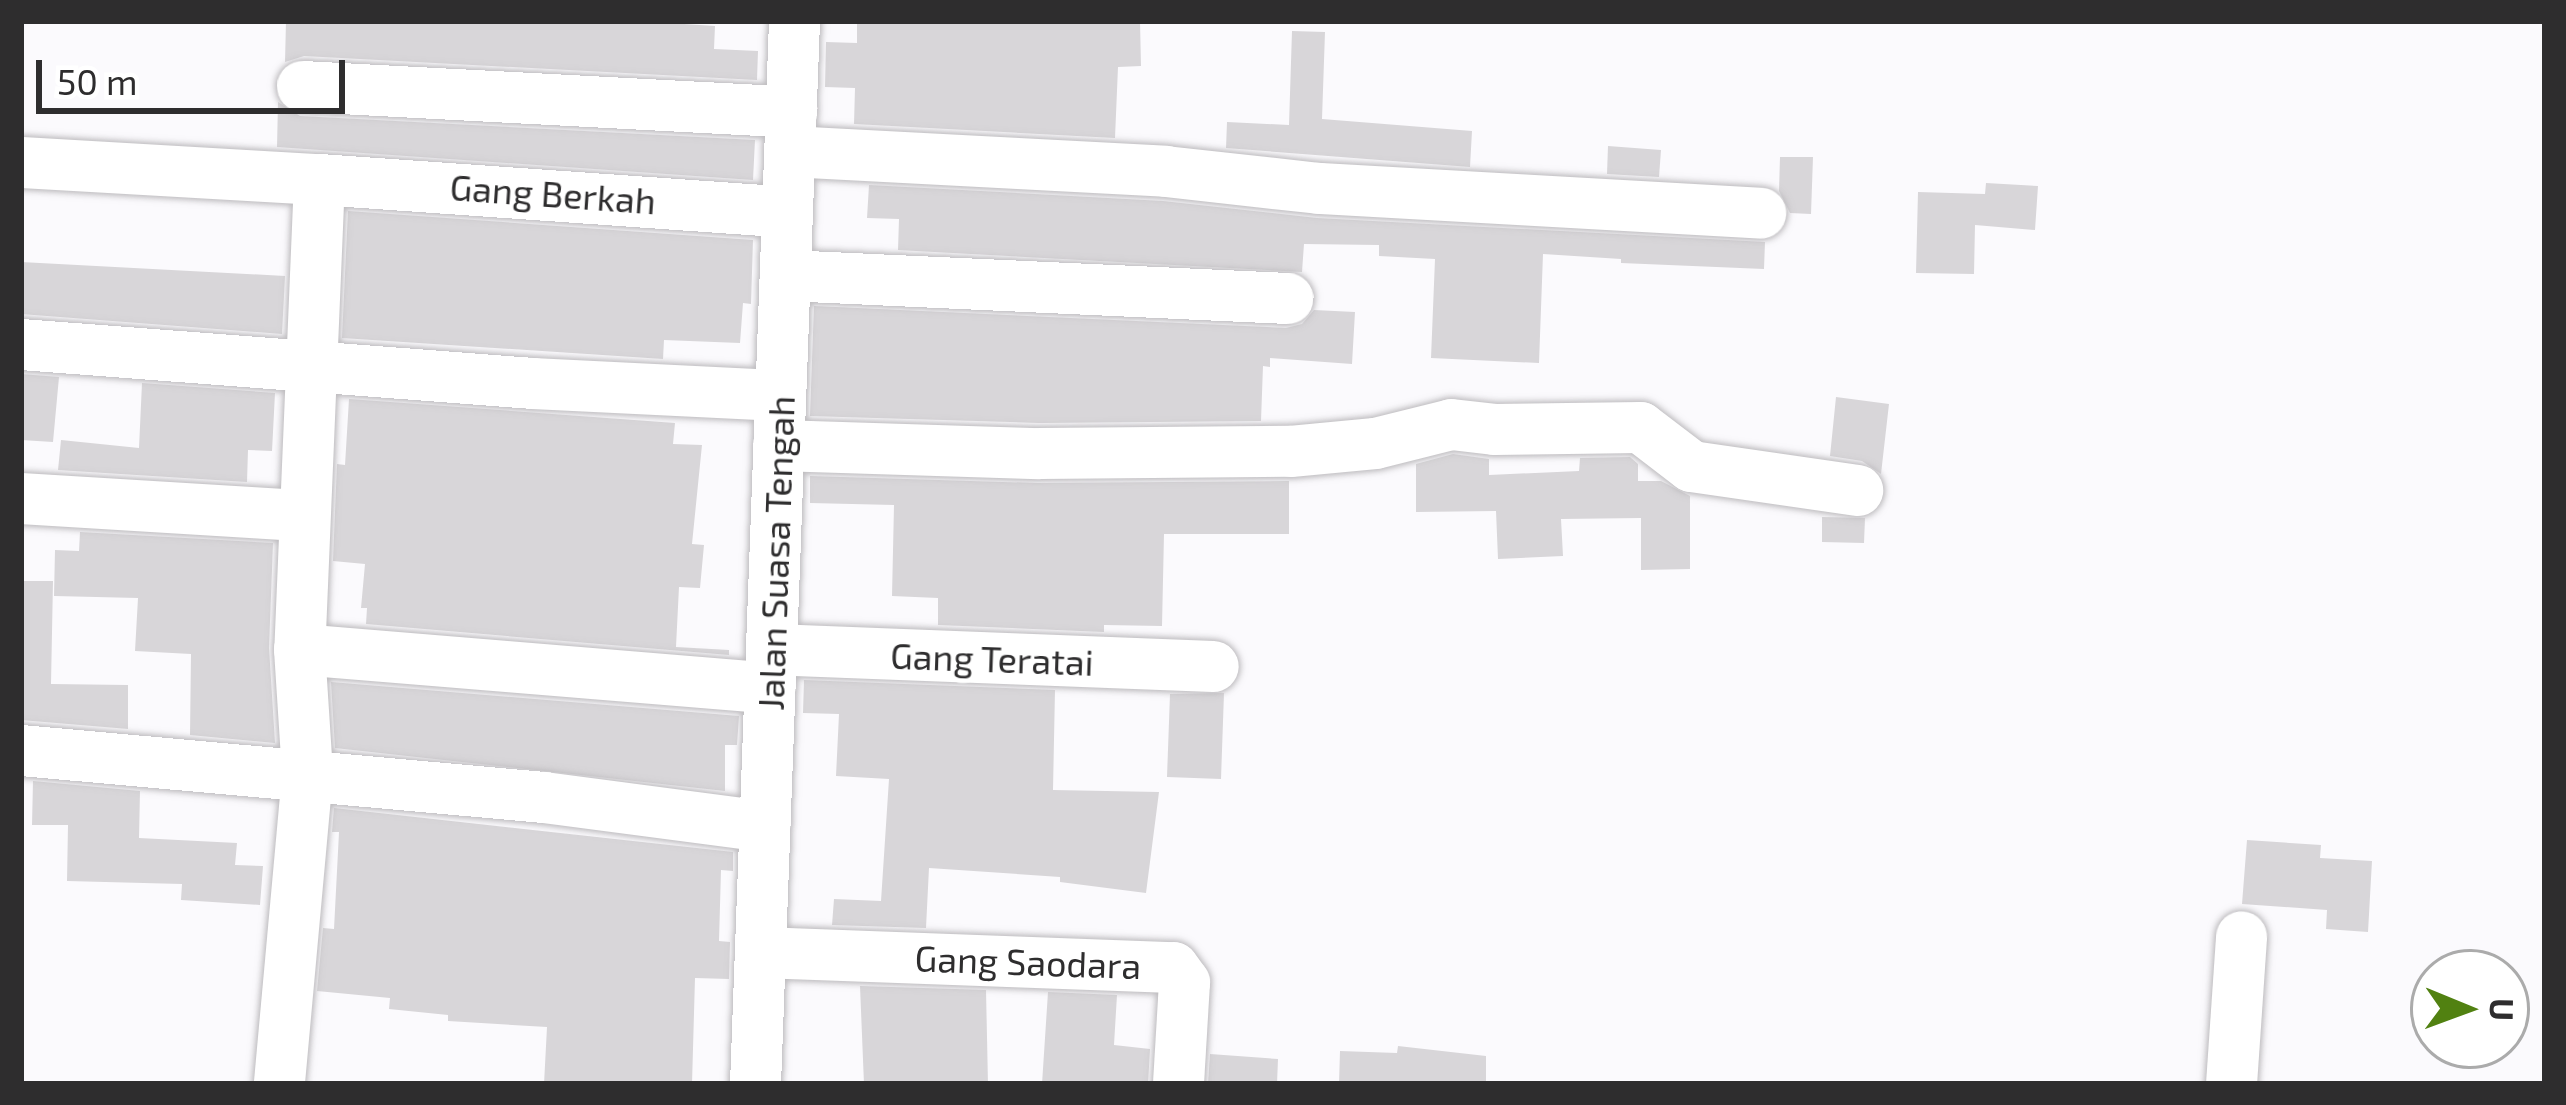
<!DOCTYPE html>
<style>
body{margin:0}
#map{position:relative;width:2566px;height:1105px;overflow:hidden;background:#fbfafd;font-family:"Exo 2",sans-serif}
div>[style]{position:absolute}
.building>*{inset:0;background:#d8d6d9}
.roads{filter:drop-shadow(0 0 3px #bdbbbe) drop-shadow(0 0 3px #bdbbbe)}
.minor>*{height:51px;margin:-25.5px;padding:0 25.5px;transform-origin:25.5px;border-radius:25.5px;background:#fff}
span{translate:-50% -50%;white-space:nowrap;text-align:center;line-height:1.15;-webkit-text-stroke:9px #fff;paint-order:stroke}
.street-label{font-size:36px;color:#2e2d2e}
.frame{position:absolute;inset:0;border:24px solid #2e2d2e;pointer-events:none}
.north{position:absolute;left:2410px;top:949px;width:120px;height:120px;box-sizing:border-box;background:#fff;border:3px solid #ababab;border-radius:50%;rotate:91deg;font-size:33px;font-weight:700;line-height:48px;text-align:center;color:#2e2d2e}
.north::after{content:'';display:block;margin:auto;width:42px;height:54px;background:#518111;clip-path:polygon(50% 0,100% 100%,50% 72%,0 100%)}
.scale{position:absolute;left:36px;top:60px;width:309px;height:54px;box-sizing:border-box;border:6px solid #2e2d2e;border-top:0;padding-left:15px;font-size:36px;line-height:42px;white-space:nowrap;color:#2e2d2e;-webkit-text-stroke:9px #fff;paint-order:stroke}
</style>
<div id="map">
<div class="building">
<i style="clip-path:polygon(286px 21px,638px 21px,715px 26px,714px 49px,758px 51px,757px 80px,304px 56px,285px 62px)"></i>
<i style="clip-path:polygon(857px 21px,1140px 21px,1141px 66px,1118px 67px,1115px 138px,854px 124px,855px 88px,825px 87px,826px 42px,857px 43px)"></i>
<i style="clip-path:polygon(1292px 31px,1325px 32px,1322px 119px,1472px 131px,1470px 167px,1226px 148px,1227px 122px,1289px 125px)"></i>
<i style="clip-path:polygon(278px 102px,300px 116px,755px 140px,753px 180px,277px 147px)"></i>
<i style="clip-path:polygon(1608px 146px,1661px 150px,1659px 177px,1607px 174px)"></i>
<i style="clip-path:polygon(1780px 157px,1813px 157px,1811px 214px,1790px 213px,1779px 191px)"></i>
<i style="clip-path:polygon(1986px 183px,2038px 186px,2035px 230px,1975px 225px,1974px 274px,1916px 273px,1918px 192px,1985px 194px)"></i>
<i style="clip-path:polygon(869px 185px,1163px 201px,1317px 218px,1765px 242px,1764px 269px,1621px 263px,1621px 259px,1543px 254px,1539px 363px,1431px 358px,1435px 259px,1379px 256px,1379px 245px,1304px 244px,1302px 272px,898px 250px,899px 219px,867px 218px)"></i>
<i style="clip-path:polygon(348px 211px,753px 240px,751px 304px,743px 303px,740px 343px,664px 340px,663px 359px,342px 338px)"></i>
<i style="clip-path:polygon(21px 262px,285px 276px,282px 334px,21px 314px)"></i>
<i style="clip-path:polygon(814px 306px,1286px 328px,1302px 324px,1314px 310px,1355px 312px,1352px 364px,1270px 358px,1270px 367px,1263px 366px,1261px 421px,1039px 423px,810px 416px)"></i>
<i style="clip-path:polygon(21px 374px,59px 377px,53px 442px,21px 440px)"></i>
<i style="clip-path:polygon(142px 383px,275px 393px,272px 451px,248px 450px,247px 482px,58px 470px,61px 440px,139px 448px)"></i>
<i style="clip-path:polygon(1836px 397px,1889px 404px,1881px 474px,1862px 461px,1830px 456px)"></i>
<i style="clip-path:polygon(349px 399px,675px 423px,673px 444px,702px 445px,692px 544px,704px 545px,700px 588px,679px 587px,676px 647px,729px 650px,729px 655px,366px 624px,367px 608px,361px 608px,365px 564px,333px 561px,337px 464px,345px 465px)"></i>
<i style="clip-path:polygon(1453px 454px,1489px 459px,1489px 475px,1579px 471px,1580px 458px,1630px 457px,1638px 464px,1638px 481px,1661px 481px,1690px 496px,1690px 569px,1641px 570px,1641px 518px,1561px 519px,1563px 556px,1498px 559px,1496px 511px,1416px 512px,1416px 464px)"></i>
<i style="clip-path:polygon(810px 476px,1038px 483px,1289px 481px,1289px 534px,1164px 534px,1162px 626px,1104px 625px,1104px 632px,938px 625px,938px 598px,892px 596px,894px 505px,810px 503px)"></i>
<i style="clip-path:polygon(1822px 517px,1865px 518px,1864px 543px,1822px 542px)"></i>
<i style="clip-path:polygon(80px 532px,273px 543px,269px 648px,275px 743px,190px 735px,191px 654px,135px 651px,138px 598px,54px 596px,55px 550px,79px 551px)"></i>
<i style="clip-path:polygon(21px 581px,53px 581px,51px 684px,128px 685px,128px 729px,21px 720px)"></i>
<i style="clip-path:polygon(804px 680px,1055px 690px,1053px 790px,1159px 792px,1146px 893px,1060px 882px,1060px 877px,929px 868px,926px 928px,832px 925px,834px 899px,881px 901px,889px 779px,836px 776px,839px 714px,803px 713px)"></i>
<i style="clip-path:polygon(331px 682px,739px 716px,737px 745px,725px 745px,725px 791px,335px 748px)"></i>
<i style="clip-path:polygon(1224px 693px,1221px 779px,1167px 777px,1170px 694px)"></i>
<i style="clip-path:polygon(33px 781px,140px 791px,139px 838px,237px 843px,235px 865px,263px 866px,260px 905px,181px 900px,182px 884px,67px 881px,68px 825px,32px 825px)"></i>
<i style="clip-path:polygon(334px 808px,733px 852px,733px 871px,721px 870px,719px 941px,730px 942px,729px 979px,695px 978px,692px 1084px,544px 1084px,547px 1027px,448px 1021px,448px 1015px,389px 1009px,390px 998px,317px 991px,323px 928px,334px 929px,339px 832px,332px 832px)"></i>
<i style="clip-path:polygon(2247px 840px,2321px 845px,2320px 858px,2372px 861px,2368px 932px,2326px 929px,2327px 910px,2242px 904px)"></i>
<i style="clip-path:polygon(860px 986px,986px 990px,988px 1084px,864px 1084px)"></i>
<i style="clip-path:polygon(1048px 992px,1117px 995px,1114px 1045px,1150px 1049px,1148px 1084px,1042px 1084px)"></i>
<i style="clip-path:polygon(1398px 1046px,1486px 1056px,1486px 1084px,1339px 1084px,1340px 1051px,1397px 1053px)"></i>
<i style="clip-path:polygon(1210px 1054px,1278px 1059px,1277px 1084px,1208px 1084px)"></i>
</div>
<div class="roads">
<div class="minor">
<i style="left:302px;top:86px;width:490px;rotate:3deg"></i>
<i style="left:789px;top:151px;width:377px;rotate:3deg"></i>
<i style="left:1165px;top:171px;width:155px;rotate:6.3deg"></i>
<i style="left:1319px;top:188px;width:442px;rotate:3.2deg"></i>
<i style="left:21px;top:162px;width:298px;rotate:3.3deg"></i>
<i style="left:319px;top:179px;width:470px;rotate:92.4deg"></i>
<i style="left:299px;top:649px;width:125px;rotate:86.3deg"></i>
<i style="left:307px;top:774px;width:311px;rotate:95.2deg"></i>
<i style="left:319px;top:179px;width:469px;rotate:4deg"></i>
<i style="left:785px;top:275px;width:503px;rotate:2.62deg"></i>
<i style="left:21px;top:344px;width:512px;rotate:4.36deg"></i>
<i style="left:532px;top:383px;width:248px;rotate:2.8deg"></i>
<i style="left:778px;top:445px;width:261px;rotate:1.8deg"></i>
<i style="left:1039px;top:453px;width:251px;rotate:-0.5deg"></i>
<i style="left:1290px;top:451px;width:85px;rotate:-5.4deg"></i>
<i style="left:1375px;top:443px;width:78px;rotate:-14deg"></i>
<i style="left:1451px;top:424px;width:43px;rotate:6.6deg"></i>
<i style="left:1494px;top:429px;width:146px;rotate:-0.8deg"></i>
<i style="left:1640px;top:427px;width:64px;rotate:37.4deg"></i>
<i style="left:1691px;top:466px;width:168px;rotate:8.2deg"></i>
<i style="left:21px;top:498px;width:282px;rotate:3.5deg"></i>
<i style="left:299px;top:649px;width:472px;rotate:4.7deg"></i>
<i style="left:771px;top:649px;width:442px;rotate:2.2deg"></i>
<i style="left:21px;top:750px;width:525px;rotate:5.14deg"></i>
<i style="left:544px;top:797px;width:222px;rotate:7.5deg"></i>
<i style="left:760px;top:952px;width:413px;rotate:2.1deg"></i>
<i style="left:1173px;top:967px;width:19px;rotate:54deg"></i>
<i style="left:1184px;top:982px;width:102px;rotate:93.4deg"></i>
<i style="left:755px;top:1084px;width:1064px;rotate:-87.9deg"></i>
<i style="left:2231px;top:1084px;width:148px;rotate:-86.1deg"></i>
</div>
</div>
<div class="street-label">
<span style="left:553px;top:193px;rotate:4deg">Gang Berkah</span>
<span style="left:775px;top:553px;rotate:-88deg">Jalan Suasa Tengah</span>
<span style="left:992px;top:658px;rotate:2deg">Gang Teratai</span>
<span style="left:1028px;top:961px;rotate:2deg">Gang Saodara</span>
</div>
<div class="frame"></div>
<div class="north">U</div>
<div class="scale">50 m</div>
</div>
